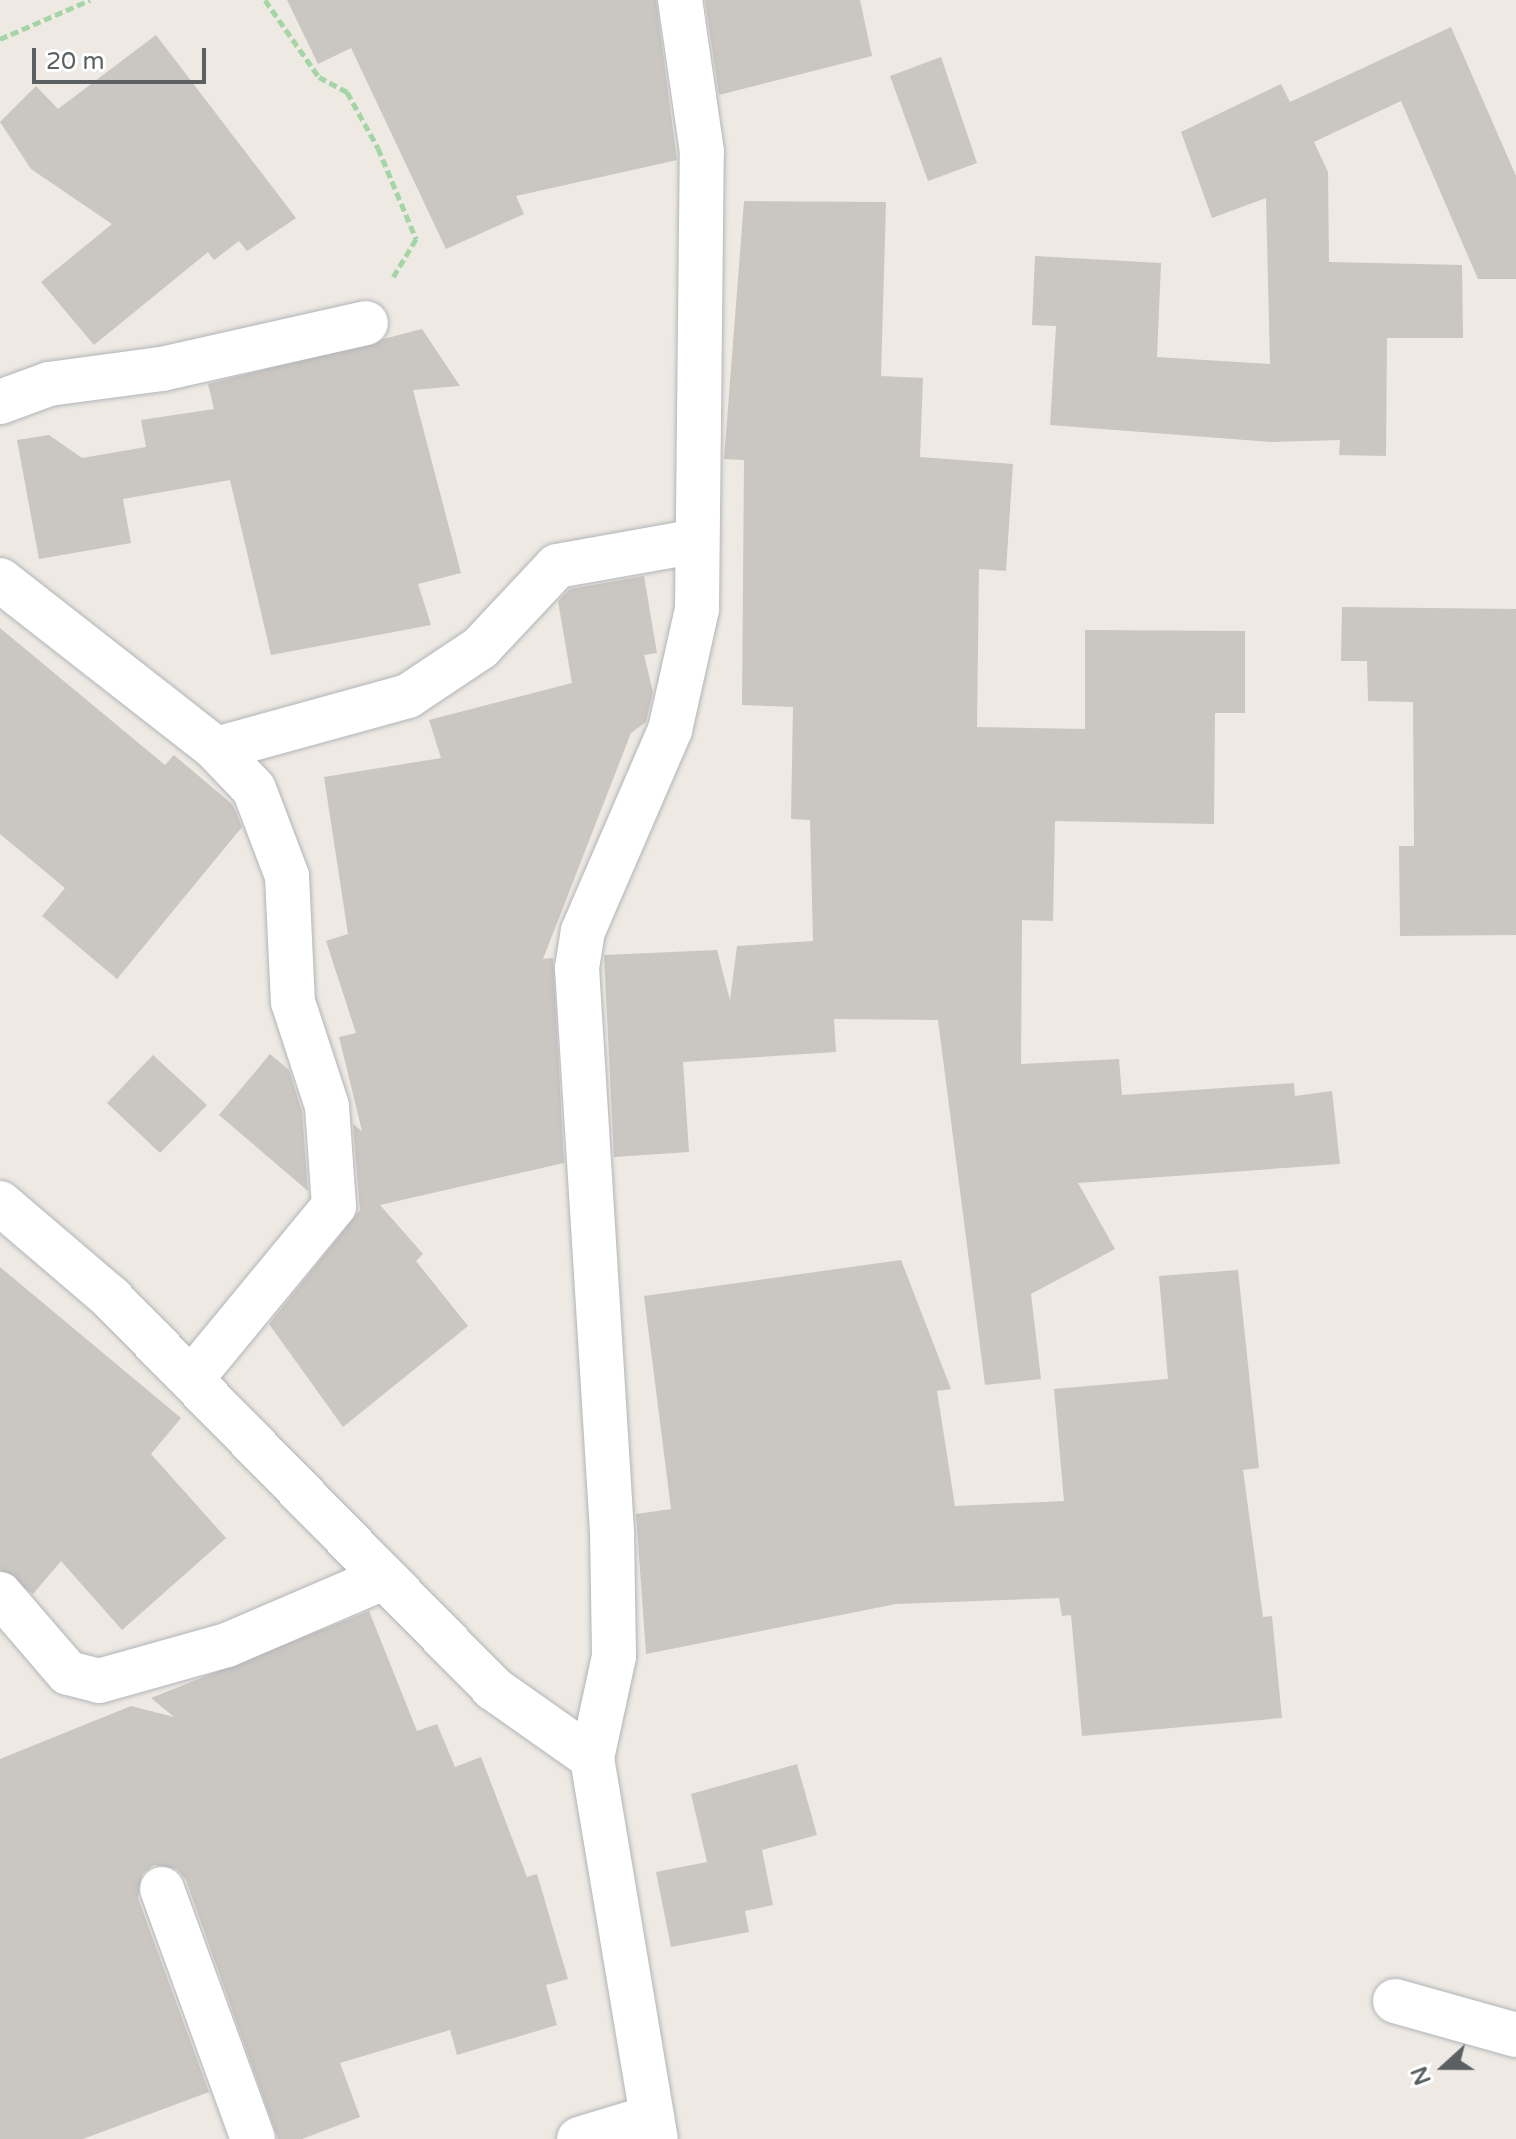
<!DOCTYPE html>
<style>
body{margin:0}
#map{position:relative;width:1516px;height:2139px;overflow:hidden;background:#eee9e3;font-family:"Varela Round",sans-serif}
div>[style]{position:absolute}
.building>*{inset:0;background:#cac6c2}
.path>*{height:5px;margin-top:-2.5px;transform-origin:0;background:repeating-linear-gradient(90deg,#a4d6a5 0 8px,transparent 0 12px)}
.roads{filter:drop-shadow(0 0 2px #b1b5b8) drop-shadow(0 0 2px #b1b5b8)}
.minor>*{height:44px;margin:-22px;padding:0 22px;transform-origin:22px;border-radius:22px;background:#fff}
.tertiary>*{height:44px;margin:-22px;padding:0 22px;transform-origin:22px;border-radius:22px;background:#fff}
span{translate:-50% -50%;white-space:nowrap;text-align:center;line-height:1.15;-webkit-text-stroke:6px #fff;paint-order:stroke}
.north{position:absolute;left:1404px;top:2027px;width:80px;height:80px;-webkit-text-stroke:6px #fff;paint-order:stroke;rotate:249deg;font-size:22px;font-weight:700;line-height:32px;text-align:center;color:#5b6163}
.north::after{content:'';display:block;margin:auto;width:28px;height:36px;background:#5b6163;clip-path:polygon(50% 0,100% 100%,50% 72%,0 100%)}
.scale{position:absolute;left:32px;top:48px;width:174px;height:36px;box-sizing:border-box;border:4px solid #5b6163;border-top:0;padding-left:10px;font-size:24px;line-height:28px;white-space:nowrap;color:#5b6163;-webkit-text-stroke:6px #fff;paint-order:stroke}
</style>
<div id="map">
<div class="building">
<i style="clip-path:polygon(287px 0,656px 0,677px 160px,516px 196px,524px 214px,446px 249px,351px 48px,318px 64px)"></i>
<i style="clip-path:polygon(705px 0,860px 0,872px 56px,719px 95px)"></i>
<i style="clip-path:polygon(1451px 27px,1516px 176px,1516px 279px,1478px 279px,1401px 101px,1314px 142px,1328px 172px,1329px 262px,1462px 265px,1463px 338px,1387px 338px,1386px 456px,1339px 455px,1340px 440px,1271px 442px,1050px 425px,1056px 326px,1032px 325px,1035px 256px,1161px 263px,1157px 357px,1270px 364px,1266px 198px,1212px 218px,1181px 132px,1281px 84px,1290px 102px)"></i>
<i style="clip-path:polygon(156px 35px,296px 218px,247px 251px,239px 241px,214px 260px,208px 252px,94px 345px,41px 282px,112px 224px,31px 169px,0 122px,36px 86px,58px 109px)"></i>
<i style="clip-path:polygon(941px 57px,977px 163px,928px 181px,890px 76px)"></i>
<i style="clip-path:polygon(744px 201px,886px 202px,881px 376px,923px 378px,920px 457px,1013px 464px,1006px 571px,979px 569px,977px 727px,1085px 729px,1085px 630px,1245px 631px,1245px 713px,1215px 713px,1214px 824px,1055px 821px,1053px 921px,1022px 920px,1021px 1064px,1119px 1059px,1122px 1095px,1294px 1083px,1295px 1096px,1332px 1091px,1340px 1164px,1078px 1183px,1115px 1249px,1031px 1294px,1041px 1379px,985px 1385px,938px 1020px,834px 1019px,836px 1052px,683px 1062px,689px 1152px,614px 1157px,604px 955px,717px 950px,730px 1000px,737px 946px,813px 941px,810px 820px,791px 819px,793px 707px,742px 705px,744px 460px,724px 459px)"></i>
<i style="clip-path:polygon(422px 329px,460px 386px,413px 390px,461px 573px,418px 584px,431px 625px,271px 655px,230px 480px,123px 499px,131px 543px,39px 559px,17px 440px,49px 435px,82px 458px,146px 447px,141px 420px,214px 409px,208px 384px)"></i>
<i style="clip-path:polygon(644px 576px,657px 653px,644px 655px,653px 692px,646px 722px,631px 733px,543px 959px,553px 958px,564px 1163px,380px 1205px,423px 1254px,416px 1261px,468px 1326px,343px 1427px,269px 1324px,360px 1210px,353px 1124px,362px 1131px,339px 1037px,356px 1033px,326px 941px,348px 934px,324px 777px,441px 758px,429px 720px,572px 683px,558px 601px,570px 589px)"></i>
<i style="clip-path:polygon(1342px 607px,1516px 609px,1516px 935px,1400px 936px,1399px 846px,1414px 846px,1413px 702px,1368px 701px,1367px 661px,1341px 661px)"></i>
<i style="clip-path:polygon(0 628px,165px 765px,174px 755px,233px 805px,242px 827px,117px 979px,42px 916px,65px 888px,0 834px)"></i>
<i style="clip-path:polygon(270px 1054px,289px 1070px,302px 1111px,308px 1191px,219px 1115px)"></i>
<i style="clip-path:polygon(153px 1055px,207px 1105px,160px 1153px,107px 1103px)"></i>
<i style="clip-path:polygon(901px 1260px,951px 1389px,937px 1391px,955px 1506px,1064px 1501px,1054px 1389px,1168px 1379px,1159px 1276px,1238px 1270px,1259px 1468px,1243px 1470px,1263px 1617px,1272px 1616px,1282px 1718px,1082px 1736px,1071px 1615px,1062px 1616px,1059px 1598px,896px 1604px,646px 1654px,636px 1514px,671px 1509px,644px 1296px)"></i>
<i style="clip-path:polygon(0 1267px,181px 1418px,151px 1454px,226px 1538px,122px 1630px,61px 1561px,33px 1594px,0 1570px)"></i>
<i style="clip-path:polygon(369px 1611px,417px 1731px,437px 1724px,455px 1767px,481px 1757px,527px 1877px,537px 1874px,568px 1979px,546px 1985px,557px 2025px,457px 2055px,450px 2030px,340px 2063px,360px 2117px,302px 2139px,278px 2139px,186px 1880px,177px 1869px,154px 1865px,142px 1874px,138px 1898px,209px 2092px,83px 2139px,0 2139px,0 1759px,131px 1706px,174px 1717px,151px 1698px)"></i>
<i style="clip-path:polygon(797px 1764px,817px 1835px,762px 1850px,773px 1905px,745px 1911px,749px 1932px,671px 1947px,656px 1872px,707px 1862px,691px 1794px)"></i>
</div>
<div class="path">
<i style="left:265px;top:0;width:94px;rotate:55deg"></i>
<i style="left:319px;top:77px;width:32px;rotate:28deg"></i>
<i style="left:347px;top:92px;width:64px;rotate:61deg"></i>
<i style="left:378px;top:148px;width:99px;rotate:67.3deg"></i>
<i style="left:416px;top:239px;width:47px;rotate:121deg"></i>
<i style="left:0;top:39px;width:98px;rotate:-23.4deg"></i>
</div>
<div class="roads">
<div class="minor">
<i style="left:0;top:402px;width:52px;rotate:-20.2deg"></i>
<i style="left:49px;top:384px;width:114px;rotate:-7.6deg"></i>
<i style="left:162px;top:369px;width:209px;rotate:-12.7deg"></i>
<i style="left:0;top:580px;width:274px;rotate:38deg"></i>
<i style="left:216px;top:749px;width:55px;rotate:46.5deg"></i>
<i style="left:254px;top:789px;width:93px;rotate:69.2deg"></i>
<i style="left:287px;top:876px;width:126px;rotate:87.3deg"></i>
<i style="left:293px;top:1002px;width:109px;rotate:71.9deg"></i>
<i style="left:327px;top:1106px;width:100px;rotate:86deg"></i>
<i style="left:334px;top:1206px;width:223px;rotate:129.5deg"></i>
<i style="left:216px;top:749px;width:199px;rotate:-15.4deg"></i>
<i style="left:408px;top:696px;width:87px;rotate:-33.7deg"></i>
<i style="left:480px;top:648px;width:112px;rotate:-46.8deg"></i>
<i style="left:557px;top:566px;width:142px;rotate:-10.1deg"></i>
<i style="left:0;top:1594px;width:104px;rotate:49.3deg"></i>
<i style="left:68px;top:1673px;width:32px;rotate:14deg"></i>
<i style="left:99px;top:1681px;width:133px;rotate:-15.7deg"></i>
<i style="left:227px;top:1645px;width:170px;rotate:-23.2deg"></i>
<i style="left:592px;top:1758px;width:104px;rotate:-77.8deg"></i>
<i style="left:614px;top:1656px;width:124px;rotate:-90.9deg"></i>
<i style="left:612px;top:1532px;width:565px;rotate:-93.55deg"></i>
<i style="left:577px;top:968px;width:37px;rotate:-81deg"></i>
<i style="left:583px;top:931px;width:219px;rotate:-66.6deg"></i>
<i style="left:670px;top:730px;width:124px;rotate:-77.4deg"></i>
<i style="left:697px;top:609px;width:457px;rotate:-89.4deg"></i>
<i style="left:702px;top:152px;width:154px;rotate:-98.2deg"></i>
<i style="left:162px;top:1889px;width:266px;rotate:70deg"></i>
<i style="left:1395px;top:2001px;width:126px;rotate:15.7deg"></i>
<i style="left:579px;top:2139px;width:76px;rotate:-16.8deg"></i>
</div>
<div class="tertiary">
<i style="left:0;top:1203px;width:145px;rotate:40.5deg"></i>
<i style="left:110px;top:1297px;width:549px;rotate:45.59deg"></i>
<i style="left:494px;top:1689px;width:120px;rotate:35.1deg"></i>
<i style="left:592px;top:1758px;width:386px;rotate:80.5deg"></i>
</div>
</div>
<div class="north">N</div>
<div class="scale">20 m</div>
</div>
